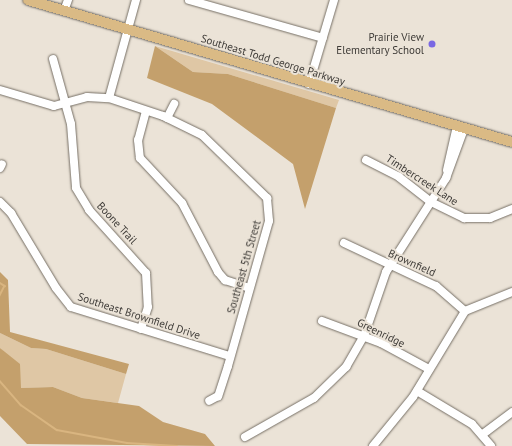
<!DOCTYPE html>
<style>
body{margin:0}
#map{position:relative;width:512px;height:446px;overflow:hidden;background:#ebe3d7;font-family:"PT Sans",sans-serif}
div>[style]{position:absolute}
.green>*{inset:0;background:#dfc7a5}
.forest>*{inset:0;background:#c4a06c}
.stream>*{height:1.5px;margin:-0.75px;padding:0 0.75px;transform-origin:0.75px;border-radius:0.75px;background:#d9b580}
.roads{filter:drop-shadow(0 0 1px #766f65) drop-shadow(0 0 1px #766f65)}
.minor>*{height:8px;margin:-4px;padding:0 4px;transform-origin:4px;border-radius:4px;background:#fff}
.major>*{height:10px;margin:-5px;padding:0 5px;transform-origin:5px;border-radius:5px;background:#daba85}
.dots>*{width:11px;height:11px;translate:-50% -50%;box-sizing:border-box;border:2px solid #ebe3d7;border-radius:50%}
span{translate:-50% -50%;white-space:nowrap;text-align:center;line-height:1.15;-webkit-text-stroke:4px #ebe3d7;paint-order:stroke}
.poi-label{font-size:11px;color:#3e3b37}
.right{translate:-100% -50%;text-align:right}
.street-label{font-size:11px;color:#3e3b37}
</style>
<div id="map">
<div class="green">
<i style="clip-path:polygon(155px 46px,339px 100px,336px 108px,228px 74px,193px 72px)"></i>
<i style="clip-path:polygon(0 333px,31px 348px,46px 349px,126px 374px,118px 403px,82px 398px,53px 387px,21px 388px,6px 354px,0 348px)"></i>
</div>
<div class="forest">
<i style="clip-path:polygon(155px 46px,193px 72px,228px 74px,336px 108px,305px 209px,293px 164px,212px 104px,147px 78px)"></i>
<i style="clip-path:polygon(0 272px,8px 280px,10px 332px,129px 364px,126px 374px,46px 349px,31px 348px,0 333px)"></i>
<i style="clip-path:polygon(0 348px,20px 364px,21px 388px,53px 387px,82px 398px,139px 406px,163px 422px,205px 434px,215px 446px,27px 444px,0 416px)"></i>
</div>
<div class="stream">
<i style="left:0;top:283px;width:6px;rotate:31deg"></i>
<i style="left:5px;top:286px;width:11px;rotate:117deg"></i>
<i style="left:0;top:381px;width:32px;rotate:49deg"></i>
<i style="left:21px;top:405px;width:44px;rotate:34.8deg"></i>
<i style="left:57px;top:430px;width:71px;rotate:10.5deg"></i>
<i style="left:127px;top:443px;width:50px;rotate:3.4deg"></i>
</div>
<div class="roads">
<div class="minor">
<i style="left:189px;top:0;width:139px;rotate:15.8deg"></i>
<i style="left:64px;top:11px;width:12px;rotate:-70deg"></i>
<i style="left:53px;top:59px;width:67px;rotate:74.5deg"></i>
<i style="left:71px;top:124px;width:64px;rotate:85.5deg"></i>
<i style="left:76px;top:188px;width:26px;rotate:59deg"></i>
<i style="left:89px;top:210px;width:85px;rotate:47.9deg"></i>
<i style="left:146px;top:273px;width:34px;rotate:87deg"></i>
<i style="left:148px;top:307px;width:23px;rotate:108deg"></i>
<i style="left:309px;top:84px;width:88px;rotate:-73.4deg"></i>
<i style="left:0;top:90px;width:56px;rotate:16.5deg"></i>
<i style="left:54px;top:106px;width:34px;rotate:-15deg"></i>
<i style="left:87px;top:97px;width:22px;rotate:3deg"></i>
<i style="left:109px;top:98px;width:57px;rotate:18.4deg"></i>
<i style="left:163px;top:116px;width:43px;rotate:26deg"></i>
<i style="left:202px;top:135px;width:91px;rotate:44.1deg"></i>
<i style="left:267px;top:198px;width:23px;rotate:85deg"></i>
<i style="left:269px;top:221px;width:151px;rotate:105.8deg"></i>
<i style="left:228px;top:366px;width:32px;rotate:108deg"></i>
<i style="left:218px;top:396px;width:10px;rotate:151deg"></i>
<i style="left:109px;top:98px;width:102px;rotate:-74.6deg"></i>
<i style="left:146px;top:111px;width:30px;rotate:105deg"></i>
<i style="left:138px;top:140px;width:18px;rotate:84deg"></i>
<i style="left:140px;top:158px;width:62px;rotate:47deg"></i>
<i style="left:182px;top:203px;width:78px;rotate:62.4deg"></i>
<i style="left:218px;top:272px;width:11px;rotate:49deg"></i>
<i style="left:225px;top:280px;width:25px;rotate:18deg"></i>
<i style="left:167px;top:118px;width:16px;rotate:-63deg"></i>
<i style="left:366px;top:160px;width:37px;rotate:27deg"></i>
<i style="left:399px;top:177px;width:41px;rotate:38deg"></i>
<i style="left:431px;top:202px;width:37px;rotate:26deg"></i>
<i style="left:464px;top:218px;width:26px"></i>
<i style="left:490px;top:218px;width:24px;rotate:-22deg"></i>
<i style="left:0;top:168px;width:4px;rotate:-63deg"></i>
<i style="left:447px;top:170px;width:45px;rotate:-77.2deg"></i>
<i style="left:0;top:202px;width:16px;rotate:45deg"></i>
<i style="left:11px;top:213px;width:87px;rotate:59deg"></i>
<i style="left:56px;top:288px;width:24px;rotate:52deg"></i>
<i style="left:71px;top:307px;width:165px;rotate:17.2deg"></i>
<i style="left:344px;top:243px;width:102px;rotate:25.1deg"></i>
<i style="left:436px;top:286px;width:38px;rotate:41deg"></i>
<i style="left:322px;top:321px;width:63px;rotate:20.4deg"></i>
<i style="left:381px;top:343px;width:55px;rotate:28.4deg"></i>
<i style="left:417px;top:391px;width:64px;rotate:31deg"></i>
<i style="left:472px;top:424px;width:29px;rotate:49deg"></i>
<i style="left:483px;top:434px;width:36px;rotate:-37deg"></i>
<i style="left:245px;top:437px;width:79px;rotate:-29.5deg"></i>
<i style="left:314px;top:398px;width:45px;rotate:-44.1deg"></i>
<i style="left:346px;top:367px;width:36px;rotate:-60deg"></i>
<i style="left:364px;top:336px;width:68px;rotate:-71deg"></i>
<i style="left:386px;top:272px;width:112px;rotate:-57.4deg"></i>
<i style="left:446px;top:178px;width:52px;rotate:-69.8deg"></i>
<i style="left:373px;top:446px;width:63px;rotate:-50.8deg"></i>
<i style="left:413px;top:397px;width:100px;rotate:-58.8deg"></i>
<i style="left:465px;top:311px;width:51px;rotate:-22deg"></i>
</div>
<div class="major">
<i style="left:28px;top:0;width:504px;rotate:16.35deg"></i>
</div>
</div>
<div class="dots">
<i style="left:432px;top:44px;background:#7a68e3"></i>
</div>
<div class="poi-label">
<span class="right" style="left:424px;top:44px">Prairie View<br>Elementary School</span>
</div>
<div class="street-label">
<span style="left:273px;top:60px;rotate:17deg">Southeast Todd George Parkway</span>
<span style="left:422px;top:180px;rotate:33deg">Timbercreek Lane</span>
<span style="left:117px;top:223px;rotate:47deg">Boone Trail</span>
<span style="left:412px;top:263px;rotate:24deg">Brownfield</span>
<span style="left:244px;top:267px;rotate:-74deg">Southeast 5th Street</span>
<span style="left:139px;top:316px;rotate:18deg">Southeast Brownfield Drive</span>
<span style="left:381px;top:333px;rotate:26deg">Greenridge</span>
</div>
</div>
